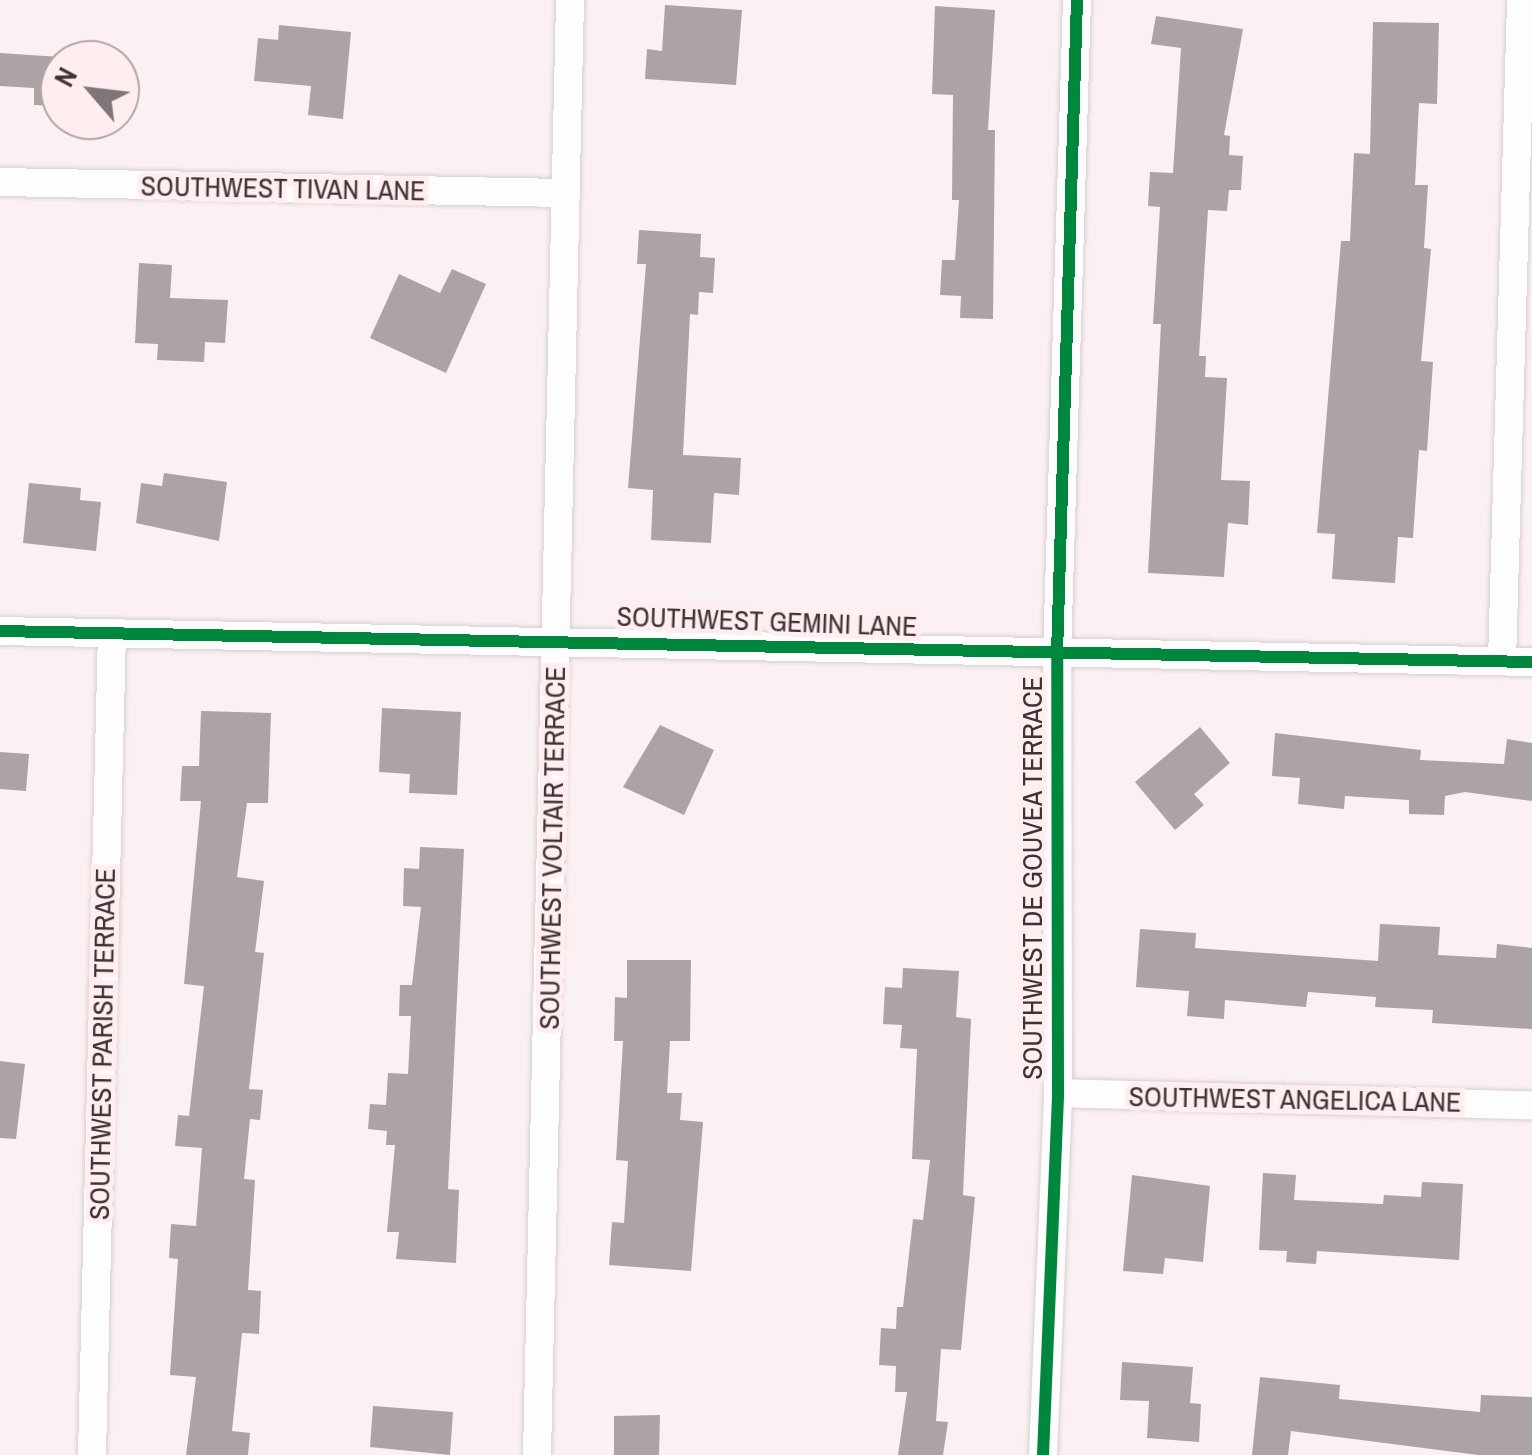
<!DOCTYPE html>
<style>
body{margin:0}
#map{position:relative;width:1532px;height:1455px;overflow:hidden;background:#fbf1f3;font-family:"Archivo Narrow",sans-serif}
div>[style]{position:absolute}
.building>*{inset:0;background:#aca3a5}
.roads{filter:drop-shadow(0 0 2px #d8ced0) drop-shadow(0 0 2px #d8ced0)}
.street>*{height:28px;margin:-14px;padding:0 14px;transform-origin:14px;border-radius:14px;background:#fefdfd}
.cycleway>*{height:12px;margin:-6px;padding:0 6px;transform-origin:6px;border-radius:6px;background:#00873e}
span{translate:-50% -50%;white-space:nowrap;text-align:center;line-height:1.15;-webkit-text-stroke:10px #ffedf0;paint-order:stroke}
.street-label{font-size:28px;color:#3e3334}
.north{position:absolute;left:40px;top:40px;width:100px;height:100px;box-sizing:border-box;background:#ffedf0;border:2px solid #b2a3a5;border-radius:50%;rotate:298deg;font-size:28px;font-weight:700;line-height:40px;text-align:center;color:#3e3334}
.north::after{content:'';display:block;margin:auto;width:35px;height:45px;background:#807677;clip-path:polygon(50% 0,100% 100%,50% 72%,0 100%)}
</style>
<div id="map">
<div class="building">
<i style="clip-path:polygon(665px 5px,742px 10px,736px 85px,645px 79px,647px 49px,662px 51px)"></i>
<i style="clip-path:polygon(935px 6px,995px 10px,988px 130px,995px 130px,993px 319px,960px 318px,961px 296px,940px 295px,942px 260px,955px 260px,959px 200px,952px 200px,953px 95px,932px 94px)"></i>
<i style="clip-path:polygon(1156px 16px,1243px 29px,1224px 135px,1230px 136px,1229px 155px,1243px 156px,1241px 190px,1229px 190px,1227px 211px,1208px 210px,1199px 356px,1206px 356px,1205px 377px,1227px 378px,1221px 480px,1250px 481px,1248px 525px,1228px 523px,1224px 577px,1148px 573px,1161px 324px,1153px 324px,1160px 207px,1148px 206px,1150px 172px,1173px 173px,1181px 48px,1151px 44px)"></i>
<i style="clip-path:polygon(1373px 22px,1439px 23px,1437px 104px,1419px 103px,1415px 185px,1428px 185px,1424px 248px,1431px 249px,1421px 361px,1433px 362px,1427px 451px,1419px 450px,1413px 538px,1398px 537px,1395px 583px,1332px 579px,1335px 534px,1317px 533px,1341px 241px,1350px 241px,1354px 153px,1370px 154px)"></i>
<i style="clip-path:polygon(279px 25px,351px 32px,343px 119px,308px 115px,311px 86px,254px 81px,258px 38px,278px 40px)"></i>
<i style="clip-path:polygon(0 53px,60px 57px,60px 106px,34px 105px,34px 88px,0 86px)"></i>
<i style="clip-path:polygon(639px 230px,701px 234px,700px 257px,715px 258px,713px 293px,699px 292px,698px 315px,690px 314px,683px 455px,741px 458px,739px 495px,714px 493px,711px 543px,651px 540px,653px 490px,628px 488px,646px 264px,637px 264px)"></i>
<i style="clip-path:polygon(139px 263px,172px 265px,170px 298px,228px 300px,225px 343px,205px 342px,204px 362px,157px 360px,158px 344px,135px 343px)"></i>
<i style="clip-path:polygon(452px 269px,486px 284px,446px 373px,370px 338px,399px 274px,440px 293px)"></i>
<i style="clip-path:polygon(164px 473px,227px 482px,219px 541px,136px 523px,141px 483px,162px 486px)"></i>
<i style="clip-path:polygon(29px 483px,81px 488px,80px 500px,101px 502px,96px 551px,23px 543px)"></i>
<i style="clip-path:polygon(382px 708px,461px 712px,457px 795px,409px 793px,410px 774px,379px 772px)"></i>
<i style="clip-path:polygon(201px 711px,271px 713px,268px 803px,247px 803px,237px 877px,264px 881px,255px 952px,264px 953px,249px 1089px,263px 1090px,260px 1120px,250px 1119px,244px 1179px,255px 1180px,248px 1290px,261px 1291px,259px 1334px,242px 1333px,232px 1431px,250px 1433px,248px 1455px,186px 1455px,196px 1377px,170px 1375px,178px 1259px,169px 1258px,171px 1224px,196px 1226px,202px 1148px,175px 1146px,178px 1115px,189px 1116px,204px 986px,184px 984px,201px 801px,180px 801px,182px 766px,199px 766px)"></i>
<i style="clip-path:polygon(660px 725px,714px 750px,684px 815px,623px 787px)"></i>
<i style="clip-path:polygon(1200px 727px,1230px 763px,1194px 794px,1204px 805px,1175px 830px,1135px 782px)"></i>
<i style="clip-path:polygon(1275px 733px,1421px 750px,1420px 760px,1504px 764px,1507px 739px,1532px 743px,1532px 801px,1465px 792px,1445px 796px,1444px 815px,1409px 814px,1409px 800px,1345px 796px,1344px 809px,1298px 804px,1300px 778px,1272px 776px)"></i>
<i style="clip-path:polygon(0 752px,29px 754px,26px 791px,0 789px)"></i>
<i style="clip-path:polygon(420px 847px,464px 849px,448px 1189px,459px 1190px,456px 1263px,396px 1259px,399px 1232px,387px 1232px,395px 1145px,386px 1145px,387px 1131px,368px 1129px,370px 1104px,386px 1105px,388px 1073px,408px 1074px,411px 1016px,399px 1016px,400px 985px,412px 985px,421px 907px,403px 906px,404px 868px,419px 869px)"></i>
<i style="clip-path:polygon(1380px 924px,1440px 927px,1438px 955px,1496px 958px,1497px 944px,1532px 948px,1532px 1029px,1432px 1023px,1433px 1010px,1375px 1007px,1376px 997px,1308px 992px,1306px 1007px,1225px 1000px,1224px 1019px,1187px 1016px,1189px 991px,1136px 987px,1140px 929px,1196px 933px,1195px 948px,1378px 961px)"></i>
<i style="clip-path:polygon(627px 960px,691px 960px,690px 1041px,670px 1041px,667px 1093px,682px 1093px,680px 1120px,703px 1122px,691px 1271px,609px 1265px,612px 1222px,624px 1223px,628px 1161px,616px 1160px,623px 1041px,614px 1041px,615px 997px,627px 998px)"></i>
<i style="clip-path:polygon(903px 968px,959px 971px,956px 1017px,971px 1019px,963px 1195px,975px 1197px,961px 1350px,941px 1349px,936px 1421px,948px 1422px,943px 1455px,898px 1455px,907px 1392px,895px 1392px,896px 1366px,879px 1365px,881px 1328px,896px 1329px,897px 1307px,903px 1307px,913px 1219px,923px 1220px,930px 1160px,912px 1159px,917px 1049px,900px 1048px,902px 1025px,883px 1024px,885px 987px,902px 988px)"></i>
<i style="clip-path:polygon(0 1061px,25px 1064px,16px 1139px,0 1138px)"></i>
<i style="clip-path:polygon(1263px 1173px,1296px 1175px,1294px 1200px,1383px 1204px,1384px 1195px,1421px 1197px,1422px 1182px,1463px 1184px,1459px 1260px,1317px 1251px,1316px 1264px,1286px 1262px,1287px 1251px,1259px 1250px)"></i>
<i style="clip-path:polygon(1132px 1175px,1210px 1186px,1203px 1262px,1165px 1258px,1163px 1274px,1123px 1271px)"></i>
<i style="clip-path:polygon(1122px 1362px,1193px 1367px,1190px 1403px,1201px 1404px,1199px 1442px,1147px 1438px,1149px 1401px,1120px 1400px)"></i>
<i style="clip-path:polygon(1260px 1377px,1340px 1385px,1339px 1399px,1480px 1412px,1481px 1395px,1532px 1397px,1532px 1455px,1478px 1455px,1291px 1431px,1288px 1455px,1252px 1455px)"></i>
<i style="clip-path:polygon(373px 1406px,453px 1412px,450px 1455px,370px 1447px)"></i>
<i style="clip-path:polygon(660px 1415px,659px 1455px,614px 1455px,614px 1416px)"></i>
</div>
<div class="roads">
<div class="street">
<i style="left:0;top:182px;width:565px;rotate:1.12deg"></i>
<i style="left:0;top:631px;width:1532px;rotate:1.16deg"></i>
<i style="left:1502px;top:661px;width:661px;rotate:-88.35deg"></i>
<i style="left:1058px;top:1093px;width:474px;rotate:1.5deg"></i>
<i style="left:92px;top:1455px;width:822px;rotate:-88.61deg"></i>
<i style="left:537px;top:1455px;width:1455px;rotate:-88.7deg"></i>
<i style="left:1043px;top:1455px;width:362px;rotate:-87.6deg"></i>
<i style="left:1058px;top:1093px;width:439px;rotate:-90.1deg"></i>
<i style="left:1057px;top:654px;width:654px;rotate:-88.25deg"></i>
</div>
</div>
<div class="cycleway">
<i style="left:0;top:631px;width:1532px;rotate:1.16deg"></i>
<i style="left:1043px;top:1455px;width:362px;rotate:-87.6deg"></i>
<i style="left:1058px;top:1093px;width:439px;rotate:-90.1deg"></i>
<i style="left:1057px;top:654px;width:654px;rotate:-88.25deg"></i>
</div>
<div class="street-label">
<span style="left:283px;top:188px;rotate:1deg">SOUTHWEST TIVAN LANE</span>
<span style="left:767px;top:621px;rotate:2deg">SOUTHWEST GEMINI LANE</span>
<span style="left:552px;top:848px;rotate:-89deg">SOUTHWEST VOLTAIR TERRACE</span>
<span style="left:1032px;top:878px;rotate:-90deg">SOUTHWEST DE GOUVEA TERRACE</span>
<span style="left:102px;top:1044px;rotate:-89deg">SOUTHWEST PARISH TERRACE</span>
<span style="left:1295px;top:1099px;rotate:1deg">SOUTHWEST ANGELICA LANE</span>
</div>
<div class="north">N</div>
</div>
